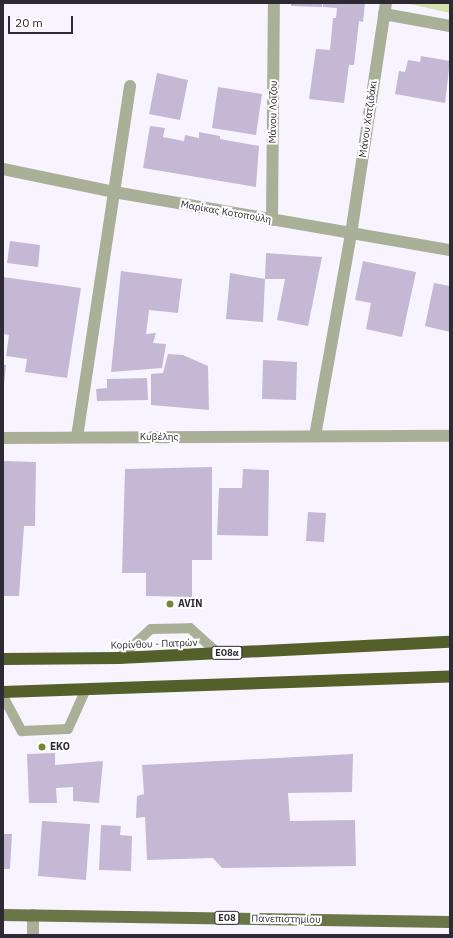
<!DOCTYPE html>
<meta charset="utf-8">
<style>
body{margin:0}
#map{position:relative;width:453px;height:938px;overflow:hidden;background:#f8f4ff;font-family:"IBM Plex Sans",sans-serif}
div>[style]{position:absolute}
.green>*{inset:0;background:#d5e3ab}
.building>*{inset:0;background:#c4b8d4}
.lane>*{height:10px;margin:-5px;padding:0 5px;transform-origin:5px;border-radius:5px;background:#a9b097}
.street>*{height:12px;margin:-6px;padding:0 6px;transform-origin:6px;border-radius:6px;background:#a9b097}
.primary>*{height:12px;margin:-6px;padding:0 6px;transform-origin:6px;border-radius:6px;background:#6a7548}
.highway>*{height:12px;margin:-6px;padding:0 6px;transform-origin:6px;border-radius:6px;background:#545f2a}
.dots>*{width:11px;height:11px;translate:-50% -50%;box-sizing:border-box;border:2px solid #fff;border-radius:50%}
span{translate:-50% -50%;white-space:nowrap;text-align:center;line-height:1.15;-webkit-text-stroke:4px #fff;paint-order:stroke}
.shield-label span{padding:1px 3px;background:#fff;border:1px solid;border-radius:3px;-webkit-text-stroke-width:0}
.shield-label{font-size:9px;color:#2e2a34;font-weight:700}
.street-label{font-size:10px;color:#2e2a34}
.poi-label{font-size:10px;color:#2e2a34;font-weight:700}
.left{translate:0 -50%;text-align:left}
.frame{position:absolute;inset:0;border:4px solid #2e2a34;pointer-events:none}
.scale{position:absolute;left:8px;top:16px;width:65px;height:18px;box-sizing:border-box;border:2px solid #2e2a34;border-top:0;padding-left:5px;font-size:12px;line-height:14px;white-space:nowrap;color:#2e2a34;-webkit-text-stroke:3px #fff;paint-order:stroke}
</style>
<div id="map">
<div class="green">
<i style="clip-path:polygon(405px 3px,450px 3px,450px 13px)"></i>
</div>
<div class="building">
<i style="clip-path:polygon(291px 3px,322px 3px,322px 7px,291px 6px)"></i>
<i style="clip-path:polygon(323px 3px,365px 3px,363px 22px,359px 21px,354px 65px,349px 65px,344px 103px,309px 99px,316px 49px,330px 50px,333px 18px,336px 18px,337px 8px,323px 7px)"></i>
<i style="clip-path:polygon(421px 56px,450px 61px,445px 103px,395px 94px,399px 71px,405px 72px,408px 60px,420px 62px)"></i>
<i style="clip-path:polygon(157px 73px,188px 80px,180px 120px,149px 114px)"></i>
<i style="clip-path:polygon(218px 87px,262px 94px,256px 135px,212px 128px)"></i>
<i style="clip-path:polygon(150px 126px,165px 128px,163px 137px,184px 141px,185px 135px,199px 138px,199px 132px,220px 136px,220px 139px,259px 146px,256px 187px,143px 168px)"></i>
<i style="clip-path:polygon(10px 241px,40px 245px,38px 267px,7px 263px)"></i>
<i style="clip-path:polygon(266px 253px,322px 257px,308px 326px,277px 320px,285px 279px,265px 279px)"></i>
<i style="clip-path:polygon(363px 261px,416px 272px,402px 337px,366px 329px,371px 303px,355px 300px)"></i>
<i style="clip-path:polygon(121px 271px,182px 279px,178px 313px,149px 310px,146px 334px,156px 333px,153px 343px,166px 344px,162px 368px,111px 372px)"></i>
<i style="clip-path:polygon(230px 273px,265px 279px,263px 322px,226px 319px)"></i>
<i style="clip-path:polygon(3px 277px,81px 288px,67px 378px,25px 372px,27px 359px,6px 356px,9px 335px,3px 334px)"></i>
<i style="clip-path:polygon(434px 283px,450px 286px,450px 332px,425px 326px)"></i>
<i style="clip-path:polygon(168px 354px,183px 355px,208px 366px,209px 410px,151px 405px,151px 374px,163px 373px)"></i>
<i style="clip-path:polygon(263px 360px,297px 362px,296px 400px,262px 399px)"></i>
<i style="clip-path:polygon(3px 365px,6px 365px,4px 385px,3px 384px)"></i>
<i style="clip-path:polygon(147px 378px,148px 400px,97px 401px,96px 389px,107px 388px,107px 379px)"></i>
<i style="clip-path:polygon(3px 461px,36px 462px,35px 526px,24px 526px,19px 596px,3px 596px)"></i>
<i style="clip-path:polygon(212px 467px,212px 560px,192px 560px,192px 597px,146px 596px,146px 573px,122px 573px,125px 469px)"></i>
<i style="clip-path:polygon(243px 469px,269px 470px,268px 536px,217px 535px,219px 488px,242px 488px)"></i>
<i style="clip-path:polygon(308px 512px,326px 513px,324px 542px,306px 541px)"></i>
<i style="clip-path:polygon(55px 753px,55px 765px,103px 761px,99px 803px,73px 801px,73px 787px,56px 788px,57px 803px,29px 803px,27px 754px)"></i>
<i style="clip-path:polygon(353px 754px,352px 792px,288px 793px,290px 821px,355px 820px,356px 866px,222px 868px,213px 858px,147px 860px,145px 817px,136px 818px,137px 796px,144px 794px,142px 765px)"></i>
<i style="clip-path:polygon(42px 821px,90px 824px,86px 880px,38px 876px)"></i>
<i style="clip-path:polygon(101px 825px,121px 826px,120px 835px,132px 836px,131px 871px,99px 870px)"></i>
<i style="clip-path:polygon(3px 834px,12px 834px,10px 869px,3px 869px)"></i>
</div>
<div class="lane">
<i style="left:119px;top:658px;width:43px;rotate:-42.2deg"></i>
<i style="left:151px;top:629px;width:39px;rotate:-1deg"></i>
<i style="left:190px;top:628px;width:39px;rotate:42deg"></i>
<i style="left:3px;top:696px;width:40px;rotate:62deg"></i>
<i style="left:22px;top:731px;width:46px;rotate:-2.5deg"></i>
<i style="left:68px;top:729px;width:44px;rotate:-65.8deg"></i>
</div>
<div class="street">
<i style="left:384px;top:14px;width:67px;rotate:10.3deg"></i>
<i style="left:3px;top:169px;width:113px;rotate:11.7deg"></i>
<i style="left:114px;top:192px;width:341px;rotate:9.8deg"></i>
<i style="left:272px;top:220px;width:217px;rotate:-89.5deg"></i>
<i style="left:315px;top:436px;width:205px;rotate:-79.9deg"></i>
<i style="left:351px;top:234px;width:234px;rotate:-81.4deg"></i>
<i style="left:77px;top:437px;width:355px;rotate:-81.4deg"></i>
<i style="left:3px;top:438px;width:447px;rotate:-0.3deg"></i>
<i style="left:33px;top:915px;width:20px;rotate:90deg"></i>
</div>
<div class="primary">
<i style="left:3px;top:915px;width:447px;rotate:0.9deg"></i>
</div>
<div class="highway">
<i style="left:3px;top:659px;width:116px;rotate:-0.5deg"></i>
<i style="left:119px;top:658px;width:331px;rotate:-2.8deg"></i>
<i style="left:3px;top:692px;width:447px;rotate:-2deg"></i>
</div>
<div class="dots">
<i style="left:170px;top:604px;background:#768635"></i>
<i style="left:42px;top:747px;background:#768635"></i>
</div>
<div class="shield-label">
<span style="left:227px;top:653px">ΕΟ8α</span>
<span style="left:227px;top:918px">ΕΟ8</span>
</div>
<div class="street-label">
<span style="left:273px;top:112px;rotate:-89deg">Μάνου Λοΐζου</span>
<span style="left:368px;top:119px;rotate:-82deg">Μάνου Χατζιδάκι</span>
<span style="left:226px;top:212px;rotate:10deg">Μαρίκας Κοτοπούλη</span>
<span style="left:159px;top:437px">Κυβέλης</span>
<span style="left:154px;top:644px;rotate:-2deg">Κορίνθου - Πατρών</span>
<span style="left:286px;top:919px;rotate:1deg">Πανεπιστημίου</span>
</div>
<div class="poi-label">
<span class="left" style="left:178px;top:604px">AVIN</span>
<span class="left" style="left:50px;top:747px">EKO</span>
</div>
<div class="frame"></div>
<div class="scale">20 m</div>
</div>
